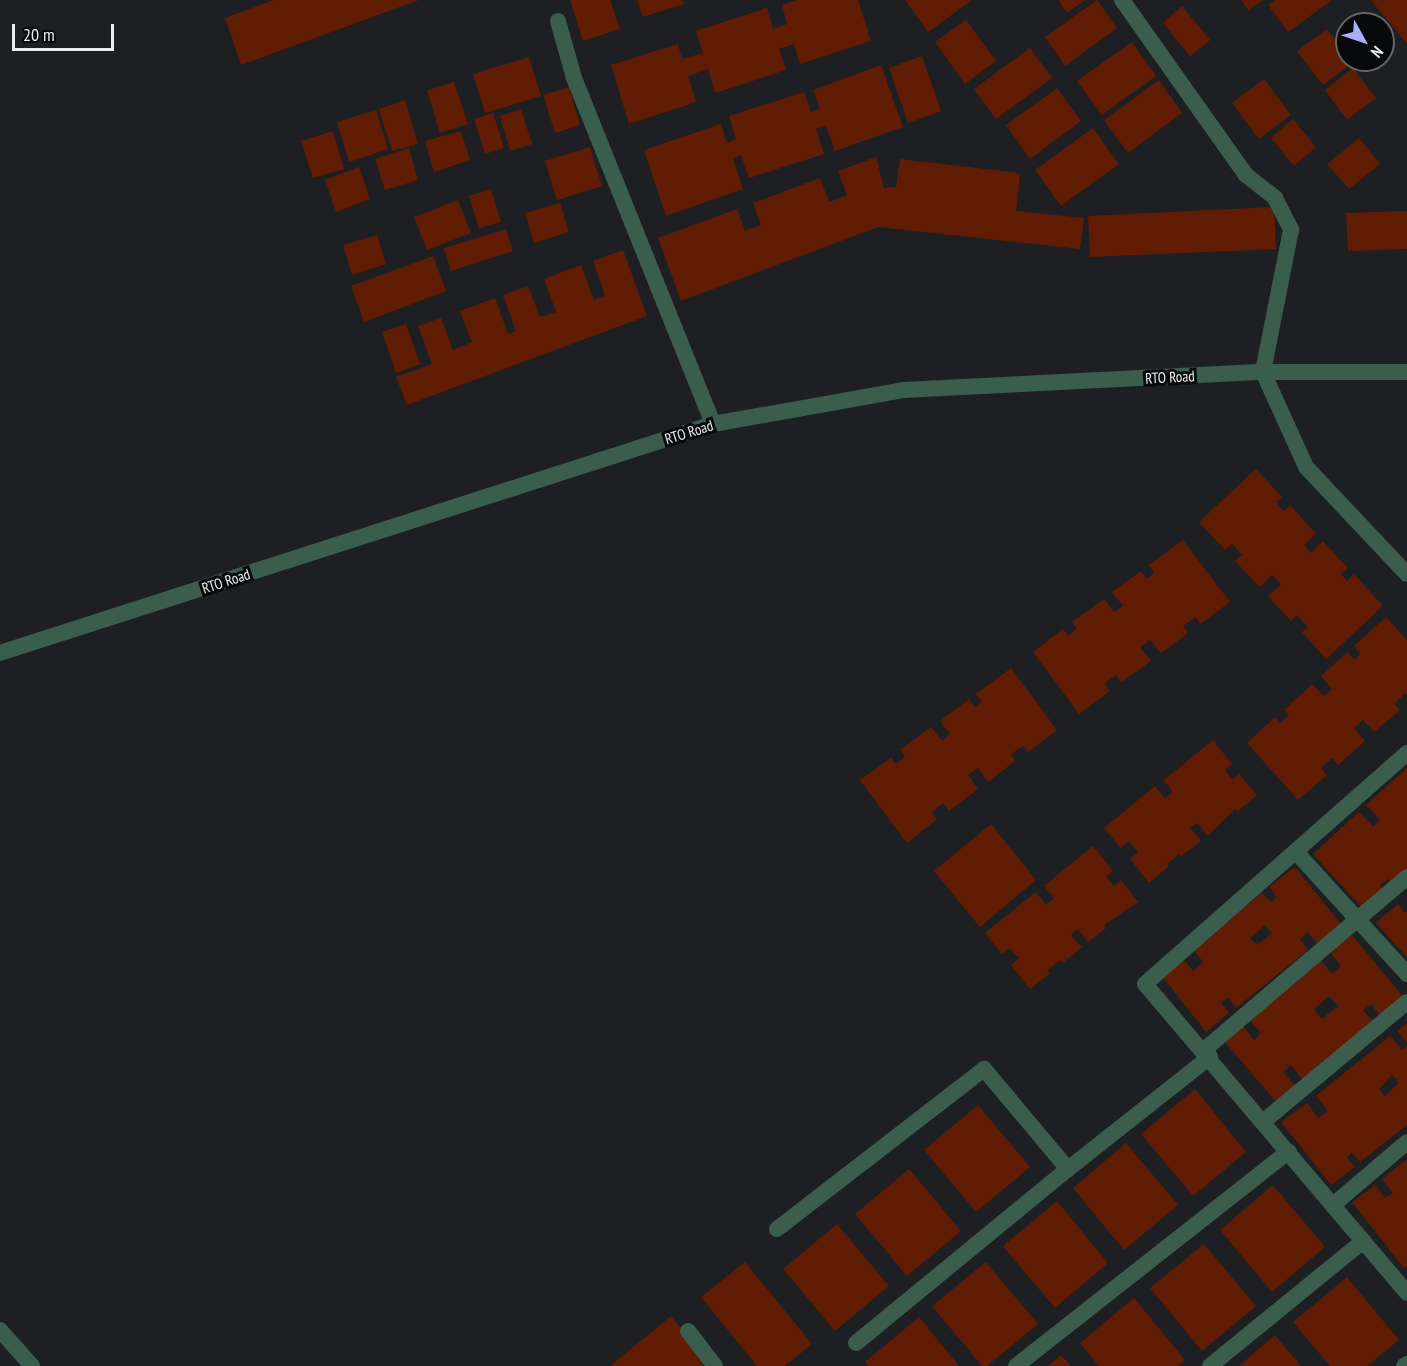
<!DOCTYPE html>
<style>
body{margin:0}
#map{position:relative;width:1407px;height:1366px;overflow:hidden;background:#1d1f23;font-family:"PT Sans Narrow",sans-serif}
div>[style]{position:absolute}
.building>*{inset:0;background:#611d03}
.minor>*{height:16px;margin:-8px;padding:0 8px;transform-origin:8px;border-radius:8px;background:#3a5d4e}
.tertiary>*{height:16px;margin:-8px;padding:0 8px;transform-origin:8px;border-radius:8px;background:#3a5d4e}
span{translate:-50% -50%;white-space:nowrap;text-align:center;line-height:1.15;-webkit-text-stroke:6px #08090b;paint-order:stroke}
.street-label{font-size:15px;color:#ebecef}
.north{position:absolute;left:1335px;top:12px;width:60px;height:60px;box-sizing:border-box;background:#08090b;border:2px solid #636466;border-radius:50%;rotate:130deg;font-size:16px;font-weight:700;line-height:24px;text-align:center;color:#ebecef}
.north::after{content:'';display:block;margin:auto;width:21px;height:27px;background:#abaffb;clip-path:polygon(50% 0,100% 100%,50% 72%,0 100%)}
.scale{position:absolute;left:12px;top:24px;width:102px;height:27px;box-sizing:border-box;border:3px solid #ebecef;border-top:0;padding-left:8px;font-size:18px;line-height:21px;white-space:nowrap;color:#ebecef;-webkit-text-stroke:4px #08090b;paint-order:stroke}
</style>
<div id="map">
<div class="building">
<i style="clip-path:polygon(274px 0,419px 0,241px 65px,225px 18px)"></i>
<i style="clip-path:polygon(570px 0,610px 0,620px 29px,583px 41px)"></i>
<i style="clip-path:polygon(637px 0,683px 0,684px 4px,643px 17px)"></i>
<i style="clip-path:polygon(797px 0,858px 0,871px 41px,800px 64px,794px 44px,779px 49px,786px 70px,715px 93px,708px 69px,688px 76px,696px 102px,629px 124px,611px 65px,678px 44px,682px 59px,703px 53px,696px 31px,767px 8px,773px 29px,787px 24px,782px 5px)"></i>
<i style="clip-path:polygon(905px 0,972px 0,928px 32px)"></i>
<i style="clip-path:polygon(1058px 0,1085px 0,1067px 13px)"></i>
<i style="clip-path:polygon(1097px 0,1117px 28px,1065px 66px,1045px 37px)"></i>
<i style="clip-path:polygon(1241px 0,1263px 0,1248px 10px)"></i>
<i style="clip-path:polygon(1275px 0,1332px 0,1288px 32px,1268px 5px)"></i>
<i style="clip-path:polygon(1371px 0,1407px 0,1407px 44px)"></i>
<i style="clip-path:polygon(1182px 6px,1210px 40px,1190px 56px,1163px 23px)"></i>
<i style="clip-path:polygon(966px 20px,996px 61px,965px 84px,935px 42px)"></i>
<i style="clip-path:polygon(1327px 29px,1347px 56px,1347px 60px,1352px 63px,1323px 85px,1297px 51px)"></i>
<i style="clip-path:polygon(1132px 42px,1156px 76px,1102px 115px,1077px 81px)"></i>
<i style="clip-path:polygon(1030px 48px,1052px 78px,996px 119px,974px 89px)"></i>
<i style="clip-path:polygon(922px 56px,941px 111px,908px 123px,889px 68px)"></i>
<i style="clip-path:polygon(529px 57px,541px 96px,485px 113px,473px 74px)"></i>
<i style="clip-path:polygon(881px 65px,903px 127px,835px 151px,826px 126px,816px 129px,824px 154px,749px 178px,741px 155px,733px 158px,743px 189px,666px 216px,644px 150px,721px 124px,727px 143px,736px 139px,729px 116px,804px 92px,811px 112px,820px 109px,813px 90px)"></i>
<i style="clip-path:polygon(1353px 68px,1376px 98px,1347px 120px,1325px 90px)"></i>
<i style="clip-path:polygon(1264px 79px,1291px 115px,1259px 139px,1232px 103px)"></i>
<i style="clip-path:polygon(1159px 80px,1182px 113px,1128px 153px,1104px 120px)"></i>
<i style="clip-path:polygon(454px 82px,468px 124px,440px 133px,427px 90px)"></i>
<i style="clip-path:polygon(569px 87px,580px 125px,555px 133px,543px 95px)"></i>
<i style="clip-path:polygon(1057px 88px,1081px 121px,1030px 159px,1006px 125px)"></i>
<i style="clip-path:polygon(405px 100px,418px 144px,392px 151px,379px 109px)"></i>
<i style="clip-path:polygon(521px 109px,532px 144px,510px 151px,500px 116px)"></i>
<i style="clip-path:polygon(376px 110px,388px 149px,349px 162px,337px 122px)"></i>
<i style="clip-path:polygon(493px 113px,504px 148px,485px 154px,474px 119px)"></i>
<i style="clip-path:polygon(1293px 119px,1316px 147px,1294px 166px,1271px 138px)"></i>
<i style="clip-path:polygon(1093px 128px,1119px 164px,1061px 206px,1035px 170px)"></i>
<i style="clip-path:polygon(333px 131px,344px 169px,313px 178px,301px 141px)"></i>
<i style="clip-path:polygon(461px 131px,470px 160px,434px 172px,425px 141px)"></i>
<i style="clip-path:polygon(1359px 138px,1380px 164px,1349px 189px,1327px 164px)"></i>
<i style="clip-path:polygon(590px 147px,602px 186px,557px 200px,545px 161px)"></i>
<i style="clip-path:polygon(409px 148px,418px 180px,385px 190px,375px 159px)"></i>
<i style="clip-path:polygon(876px 157px,884px 188px,896px 187px,900px 159px,1020px 173px,1016px 211px,1084px 218px,1080px 249px,878px 227px,681px 301px,658px 238px,737px 209px,745px 231px,761px 225px,753px 203px,820px 178px,829px 202px,847px 195px,838px 171px)"></i>
<i style="clip-path:polygon(359px 167px,370px 199px,336px 212px,325px 180px)"></i>
<i style="clip-path:polygon(491px 189px,501px 222px,479px 228px,469px 196px)"></i>
<i style="clip-path:polygon(458px 200px,471px 233px,427px 250px,414px 217px)"></i>
<i style="clip-path:polygon(560px 203px,569px 232px,534px 243px,525px 213px)"></i>
<i style="clip-path:polygon(1274px 207px,1276px 249px,1090px 257px,1088px 216px)"></i>
<i style="clip-path:polygon(1407px 211px,1407px 249px,1348px 251px,1346px 213px)"></i>
<i style="clip-path:polygon(506px 229px,513px 251px,451px 271px,444px 248px)"></i>
<i style="clip-path:polygon(377px 235px,386px 264px,352px 275px,343px 245px)"></i>
<i style="clip-path:polygon(623px 250px,647px 316px,407px 405px,396px 377px,432px 364px,418px 326px,441px 318px,453px 350px,472px 342px,460px 311px,495px 298px,508px 334px,516px 331px,503px 295px,528px 286px,540px 317px,556px 312px,544px 279px,581px 265px,594px 300px,605px 296px,593px 261px)"></i>
<i style="clip-path:polygon(433px 256px,446px 291px,364px 322px,351px 286px)"></i>
<i style="clip-path:polygon(406px 324px,420px 364px,396px 373px,382px 332px)"></i>
<i style="clip-path:polygon(1256px 469px,1282px 497px,1276px 502px,1284px 511px,1290px 505px,1316px 534px,1304px 545px,1311px 553px,1323px 541px,1348px 568px,1341px 574px,1347px 581px,1354px 574px,1383px 606px,1326px 659px,1302px 632px,1308px 627px,1297px 615px,1291px 621px,1268px 596px,1281px 585px,1272px 575px,1260px 587px,1235px 561px,1242px 555px,1232px 544px,1225px 550px,1199px 522px)"></i>
<i style="clip-path:polygon(1183px 540px,1230px 602px,1200px 624px,1196px 617px,1183px 626px,1188px 633px,1161px 653px,1150px 640px,1140px 647px,1151px 661px,1121px 682px,1116px 675px,1104px 683px,1110px 691px,1079px 714px,1033px 652px,1063px 629px,1068px 636px,1077px 628px,1072px 622px,1104px 599px,1114px 612px,1123px 606px,1112px 592px,1141px 571px,1147px 579px,1154px 573px,1149px 565px)"></i>
<i style="clip-path:polygon(1386px 617px,1407px 640px,1407px 695px,1405px 693px,1394px 704px,1400px 710px,1374px 732px,1363px 720px,1354px 728px,1365px 741px,1338px 765px,1332px 758px,1321px 768px,1327px 775px,1298px 800px,1247px 743px,1275px 717px,1281px 723px,1289px 715px,1284px 710px,1312px 684px,1324px 696px,1332px 689px,1321px 676px,1348px 652px,1354px 660px,1360px 654px,1354px 646px)"></i>
<i style="clip-path:polygon(1011px 668px,1057px 730px,1028px 752px,1023px 746px,1011px 754px,1015px 761px,988px 782px,978px 768px,968px 775px,978px 789px,949px 811px,943px 803px,932px 812px,937px 819px,907px 843px,860px 780px,891px 758px,896px 764px,905px 757px,900px 750px,931px 727px,942px 741px,950px 734px,940px 721px,969px 699px,975px 707px,982px 702px,976px 694px)"></i>
<i style="clip-path:polygon(1213px 740px,1232px 764px,1225px 770px,1232px 780px,1239px 774px,1257px 795px,1238px 811px,1235px 809px,1208px 836px,1197px 823px,1190px 828px,1201px 841px,1181px 856px,1179px 854px,1167px 864px,1169px 866px,1149px 883px,1130px 859px,1138px 852px,1129px 841px,1121px 848px,1104px 828px,1155px 786px,1165px 798px,1173px 792px,1164px 780px)"></i>
<i style="clip-path:polygon(1407px 768px,1407px 874px,1394px 886px,1388px 879px,1380px 885px,1387px 893px,1366px 912px,1313px 854px,1359px 812px,1373px 826px,1380px 820px,1366px 805px)"></i>
<i style="clip-path:polygon(991px 824px,1036px 880px,980px 927px,934px 871px)"></i>
<i style="clip-path:polygon(1093px 846px,1113px 871px,1106px 876px,1114px 886px,1121px 880px,1138px 902px,1104px 925px,1106px 928px,1088px 942px,1078px 929px,1071px 935px,1082px 947px,1063px 963px,1060px 960px,1048px 970px,1050px 973px,1030px 989px,1011px 965px,1019px 958px,1010px 948px,1002px 954px,985px 933px,1036px 892px,1046px 905px,1054px 898px,1044px 886px)"></i>
<i style="clip-path:polygon(evenodd,1295px 867px,1341px 924px,1317px 943px,1308px 932px,1300px 939px,1308px 950px,1236px 1008px,1228px 997px,1221px 1003px,1229px 1013px,1206px 1032px,1162px 976px,1182px 957px,1193px 971px,1203px 962px,1193px 949px,1262px 893px,1271px 902px,1277px 897px,1269px 887px,1295px 867px,1265px 925px,1272px 933px,1257px 945px,1250px 938px,1265px 925px)"></i>
<i style="clip-path:polygon(1398px 904px,1405px 913px,1407px 912px,1407px 957px,1376px 923px)"></i>
<i style="clip-path:polygon(evenodd,1352px 935px,1404px 998px,1381px 1017px,1371px 1004px,1363px 1010px,1374px 1023px,1304px 1081px,1291px 1065px,1283px 1072px,1296px 1087px,1277px 1103px,1224px 1041px,1243px 1026px,1254px 1040px,1261px 1033px,1250px 1020px,1321px 960px,1332px 974px,1341px 966px,1330px 952px,1352px 935px,1329px 996px,1338px 1006px,1322px 1019px,1314px 1009px,1329px 996px)"></i>
<i style="clip-path:polygon(1407px 1023px,1407px 1043px,1397px 1031px)"></i>
<i style="clip-path:polygon(evenodd,1390px 1036px,1402px 1050px,1407px 1046px,1407px 1125px,1360px 1162px,1352px 1152px,1347px 1157px,1355px 1167px,1331px 1185px,1281px 1122px,1307px 1103px,1318px 1118px,1328px 1111px,1316px 1096px,1390px 1036px,1392px 1075px,1399px 1082px,1385px 1096px,1379px 1089px,1392px 1075px)"></i>
<i style="clip-path:polygon(1195px 1089px,1246px 1152px,1193px 1196px,1141px 1134px)"></i>
<i style="clip-path:polygon(978px 1105px,1030px 1167px,976px 1212px,924px 1150px)"></i>
<i style="clip-path:polygon(1126px 1143px,1178px 1205px,1124px 1250px,1073px 1188px)"></i>
<i style="clip-path:polygon(1407px 1159px,1407px 1266px,1404px 1268px,1352px 1202px,1375px 1185px,1385px 1198px,1393px 1193px,1382px 1179px)"></i>
<i style="clip-path:polygon(909px 1169px,961px 1231px,907px 1276px,855px 1214px)"></i>
<i style="clip-path:polygon(1273px 1185px,1325px 1247px,1272px 1292px,1220px 1230px)"></i>
<i style="clip-path:polygon(1057px 1201px,1108px 1263px,1055px 1308px,1003px 1246px)"></i>
<i style="clip-path:polygon(837px 1224px,889px 1286px,835px 1331px,783px 1269px)"></i>
<i style="clip-path:polygon(1204px 1244px,1256px 1306px,1202px 1351px,1150px 1288px)"></i>
<i style="clip-path:polygon(745px 1262px,812px 1344px,785px 1366px,757px 1366px,701px 1297px)"></i>
<i style="clip-path:polygon(986px 1262px,1038px 1324px,987px 1366px,982px 1366px,932px 1306px)"></i>
<i style="clip-path:polygon(1347px 1277px,1399px 1340px,1367px 1366px,1330px 1366px,1293px 1322px)"></i>
<i style="clip-path:polygon(1134px 1298px,1185px 1360px,1178px 1366px,1099px 1366px,1080px 1343px)"></i>
<i style="clip-path:polygon(671px 1316px,708px 1361px,702px 1366px,610px 1366px)"></i>
<i style="clip-path:polygon(919px 1317px,959px 1366px,868px 1366px,865px 1362px)"></i>
<i style="clip-path:polygon(1275px 1335px,1301px 1366px,1239px 1366px)"></i>
<i style="clip-path:polygon(1061px 1355px,1071px 1366px,1048px 1366px)"></i>
</div>
<div class="minor">
<i style="left:1122px;top:0;width:214px;rotate:54.7deg"></i>
<i style="left:1246px;top:175px;width:37px;rotate:38deg"></i>
<i style="left:1275px;top:198px;width:36px;rotate:63deg"></i>
<i style="left:1291px;top:230px;width:145px;rotate:101.2deg"></i>
<i style="left:1263px;top:372px;width:104px;rotate:65.6deg"></i>
<i style="left:1306px;top:467px;width:147px;rotate:46.7deg"></i>
<i style="left:558px;top:21px;width:59px;rotate:74.3deg"></i>
<i style="left:574px;top:78px;width:373px;rotate:68.1deg"></i>
<i style="left:1407px;top:753px;width:349px;rotate:138.6deg"></i>
<i style="left:1145px;top:984px;width:405px;rotate:49.7deg"></i>
<i style="left:1297px;top:853px;width:164px;rotate:47.7deg"></i>
<i style="left:1204px;top:1050px;width:267px;rotate:-40.4deg"></i>
<i style="left:1264px;top:1121px;width:186px;rotate:-39.8deg"></i>
<i style="left:1333px;top:1205px;width:97px;rotate:-40.4deg"></i>
<i style="left:777px;top:1229px;width:262px;rotate:-37.7deg"></i>
<i style="left:984px;top:1069px;width:131px;rotate:50deg"></i>
<i style="left:1068px;top:1169px;width:181px;rotate:-38.3deg"></i>
<i style="left:0;top:1330px;width:48px;rotate:48.4deg"></i>
<i style="left:688px;top:1331px;width:44px;rotate:52.4deg"></i>
<i style="left:856px;top:1343px;width:274px;rotate:-39.4deg"></i>
<i style="left:1016px;top:1366px;width:347px;rotate:-38.2deg"></i>
<i style="left:1210px;top:1366px;width:198px;rotate:-39.2deg"></i>
<i style="left:1404px;top:1366px;width:4px;rotate:-34deg"></i>
</div>
<div class="tertiary">
<i style="left:0;top:653px;width:749px;rotate:-17.81deg"></i>
<i style="left:713px;top:424px;width:193px;rotate:-10.1deg"></i>
<i style="left:903px;top:390px;width:360px;rotate:-2.9deg"></i>
<i style="left:1263px;top:372px;width:144px"></i>
</div>
<div class="street-label">
<span style="left:1170px;top:377px;rotate:-3deg">RTO Road</span>
<span style="left:689px;top:432px;rotate:-17deg">RTO Road</span>
<span style="left:226px;top:581px;rotate:-18deg">RTO Road</span>
</div>
<div class="north">N</div>
<div class="scale">20 m</div>
</div>
